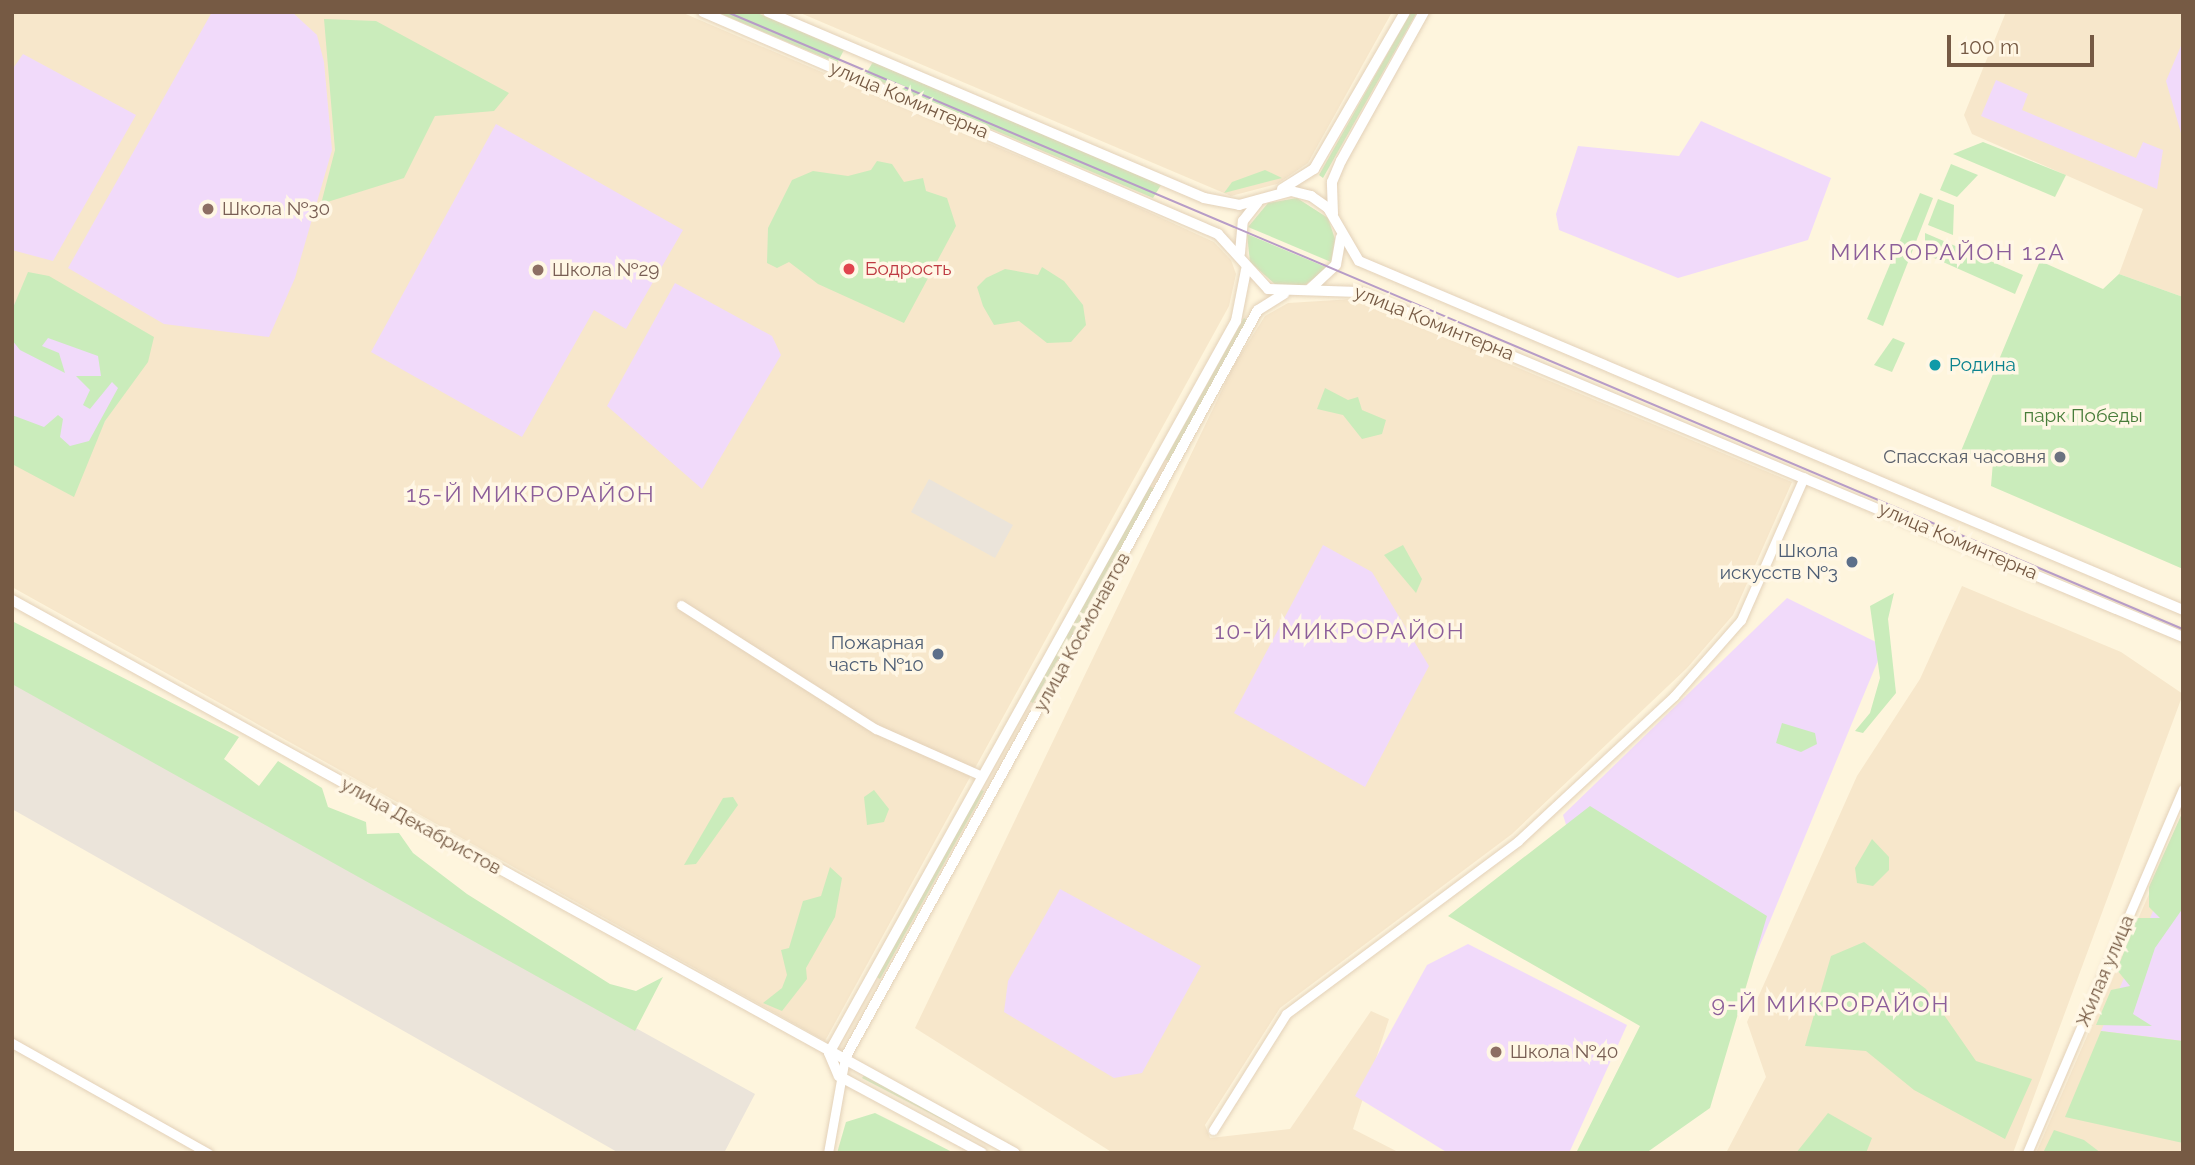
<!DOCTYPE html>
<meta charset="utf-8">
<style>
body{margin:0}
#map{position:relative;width:2195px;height:1165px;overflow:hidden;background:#fef5dd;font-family:Raleway,sans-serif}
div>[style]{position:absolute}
.residential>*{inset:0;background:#f7e7cb}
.industrial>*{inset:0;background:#ebe4da}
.education>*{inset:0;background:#f1dafa}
.green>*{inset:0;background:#caecbb}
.roads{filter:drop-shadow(0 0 2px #e3d1b9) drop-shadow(0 0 2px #e3d1b9)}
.minor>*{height:9px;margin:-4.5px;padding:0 4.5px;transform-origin:4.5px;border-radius:4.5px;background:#fff}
.tertiary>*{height:10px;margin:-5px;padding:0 5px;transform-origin:5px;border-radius:5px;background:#fff}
.tram>*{height:2px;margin:-1px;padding:0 1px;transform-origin:1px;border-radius:1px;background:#b79cc7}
.dots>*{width:19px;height:19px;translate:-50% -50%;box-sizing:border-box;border:4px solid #fff7e5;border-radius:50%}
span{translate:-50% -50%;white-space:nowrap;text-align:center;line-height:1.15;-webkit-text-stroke:7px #fff7e5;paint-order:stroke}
.street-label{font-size:19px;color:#765a44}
.education-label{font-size:19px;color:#785e54}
.left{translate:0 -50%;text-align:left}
.health-label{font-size:19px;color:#be3a42}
.culture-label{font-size:19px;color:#0d838f}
.park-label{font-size:19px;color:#487d3a}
.worship-label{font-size:19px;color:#5b616d}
.right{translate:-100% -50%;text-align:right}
.service-label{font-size:19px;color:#4e5e75}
.quarter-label{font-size:23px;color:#8c5e9a;letter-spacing:2px}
.frame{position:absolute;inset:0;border:14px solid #765a44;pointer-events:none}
.scale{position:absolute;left:1947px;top:35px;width:147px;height:32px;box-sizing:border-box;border:4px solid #765a44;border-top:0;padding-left:9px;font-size:21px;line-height:24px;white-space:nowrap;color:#765a44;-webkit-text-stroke:5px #fff7e5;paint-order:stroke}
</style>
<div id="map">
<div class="residential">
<i style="clip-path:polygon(12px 12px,681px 12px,1129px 203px,1214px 242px,1231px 260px,1236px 274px,1229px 306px,825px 1041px,12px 587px)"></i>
<i style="clip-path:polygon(798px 12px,1392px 12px,1308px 163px,1277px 184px,1231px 196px)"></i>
<i style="clip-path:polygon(2006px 12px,2183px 12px,2183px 297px,2119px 274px,2143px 209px,1972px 134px,1964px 115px)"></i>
<i style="clip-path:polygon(1353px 299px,1792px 482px,1733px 615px,1687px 668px,1512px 834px,1280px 1008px,1205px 1125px,1210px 1138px,1290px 1129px,1371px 1011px,1389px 1019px,1353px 1129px,1400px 1153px,1113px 1153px,915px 1028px,1234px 365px,1265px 316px,1288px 303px)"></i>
<i style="clip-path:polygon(1962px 586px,2121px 652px,2183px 694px,2013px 1153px,1726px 1153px,1766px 1077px,1747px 1022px,1857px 776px,1920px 679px)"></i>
<i style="clip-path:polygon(2183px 816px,2183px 1153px,2036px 1153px)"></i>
</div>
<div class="industrial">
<i style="clip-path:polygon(929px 479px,1013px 525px,995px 558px,911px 512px)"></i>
<i style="clip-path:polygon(12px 683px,755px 1094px,724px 1153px,619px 1153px,12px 809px)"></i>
</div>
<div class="education">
<i style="clip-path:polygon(212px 12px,292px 12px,317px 35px,324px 62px,332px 150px,295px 278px,269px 337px,164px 324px,68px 268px)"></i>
<i style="clip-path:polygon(2183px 41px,2183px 140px,2166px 81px)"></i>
<i style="clip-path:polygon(23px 54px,136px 115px,53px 261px,12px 250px,12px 70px)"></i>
<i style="clip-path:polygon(1996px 80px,2028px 94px,2022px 110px,2136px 158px,2143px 142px,2163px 150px,2157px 189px,1981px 116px)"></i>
<i style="clip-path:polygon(1701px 121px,1831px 178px,1808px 240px,1678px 278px,1559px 230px,1556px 214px,1578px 146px,1679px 156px)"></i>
<i style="clip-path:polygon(496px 124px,683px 230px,626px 329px,594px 310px,522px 437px,371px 352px)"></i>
<i style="clip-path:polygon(27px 279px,146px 337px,73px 486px,12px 456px,12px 309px)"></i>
<i style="clip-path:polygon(675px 283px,772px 336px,781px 355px,702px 489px,607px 406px)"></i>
<i style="clip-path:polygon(1323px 545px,1372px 572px,1429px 666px,1365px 787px,1234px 713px)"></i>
<i style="clip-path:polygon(1787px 598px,1884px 646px,1750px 969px,1576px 857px,1563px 815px)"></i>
<i style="clip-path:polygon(2183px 842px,2183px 1041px,2101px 1031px)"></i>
<i style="clip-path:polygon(1060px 889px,1201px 966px,1142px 1073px,1114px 1078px,1004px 1012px,1008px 981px)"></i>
<i style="clip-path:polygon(1468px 944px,1627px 1025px,1569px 1153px,1448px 1153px,1355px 1096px,1427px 965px)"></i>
</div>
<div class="green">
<i style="clip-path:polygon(717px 12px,755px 12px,844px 50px,837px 63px)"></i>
<i style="clip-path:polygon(1411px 12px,1417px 12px,1323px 178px,1319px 175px)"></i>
<i style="clip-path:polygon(324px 19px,376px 21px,509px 93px,494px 111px,435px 116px,404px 178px,321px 204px,335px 150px)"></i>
<i style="clip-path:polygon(873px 62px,1161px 185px,1153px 198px,865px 75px)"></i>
<i style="clip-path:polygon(1983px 142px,2066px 175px,2055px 197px,1953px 154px)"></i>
<i style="clip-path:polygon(877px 161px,892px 164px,904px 182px,923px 178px,926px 191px,947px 198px,956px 226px,904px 323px,818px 284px,789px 262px,777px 268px,767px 263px,768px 228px,792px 180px,813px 171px,848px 176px,871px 170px)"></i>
<i style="clip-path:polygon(1951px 164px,1978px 175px,1957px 197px,1940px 190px)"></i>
<i style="clip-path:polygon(1265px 170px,1282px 178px,1224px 193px,1232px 182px)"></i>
<i style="clip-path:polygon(1920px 193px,1933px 198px,1883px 326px,1867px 319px)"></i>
<i style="clip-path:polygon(1297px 198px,1328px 218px,1335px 239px,1331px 262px,1248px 227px,1268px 203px)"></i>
<i style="clip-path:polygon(1938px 199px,1954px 205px,1953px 235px,1928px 225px)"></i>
<i style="clip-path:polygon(1925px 233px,2023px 275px,2015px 294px,1925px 254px)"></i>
<i style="clip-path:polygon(1247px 234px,1328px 268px,1305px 285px,1276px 285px,1250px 262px)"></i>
<i style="clip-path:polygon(2040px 261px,2103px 289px,2119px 274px,2183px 297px,2183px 569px,1991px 486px,1993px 462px,1961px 451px)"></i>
<i style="clip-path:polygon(1042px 267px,1064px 281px,1083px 305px,1086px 325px,1071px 342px,1047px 343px,1019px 321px,994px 325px,983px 306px,977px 287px,986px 278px,1005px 269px,1038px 275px)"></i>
<i style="clip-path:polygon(28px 272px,49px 276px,154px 337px,148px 362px,105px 421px,74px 497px,12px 464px,12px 415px,44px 427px,58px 415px,63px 419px,60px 437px,70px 446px,89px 441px,118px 388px,112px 382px,90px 409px,83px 405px,90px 390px,76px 376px,101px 376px,98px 356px,48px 338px,42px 346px,59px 353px,65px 373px,20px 350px,12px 340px,12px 310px)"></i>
<i style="clip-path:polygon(1244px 318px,1248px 321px,1171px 461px,1165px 460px)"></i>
<i style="clip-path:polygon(1893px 338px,1905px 343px,1892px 372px,1874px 365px)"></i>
<i style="clip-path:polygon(1325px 388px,1348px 400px,1358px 397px,1362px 410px,1386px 420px,1382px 434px,1362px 439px,1343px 415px,1317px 409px)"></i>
<i style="clip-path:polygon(1150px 486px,1155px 490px,1033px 703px,1027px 700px)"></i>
<i style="clip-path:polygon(1403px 545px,1422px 579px,1416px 593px,1384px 555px)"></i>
<i style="clip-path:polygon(1894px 593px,1888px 619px,1896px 693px,1863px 733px,1855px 731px,1870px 713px,1880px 678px,1870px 606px)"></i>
<i style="clip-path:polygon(12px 621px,239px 737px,224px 759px,259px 786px,278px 761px,322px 788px,328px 807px,366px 822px,367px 834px,399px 833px,413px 853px,467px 894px,610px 984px,636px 991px,663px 977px,635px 1031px,12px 684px)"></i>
<i style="clip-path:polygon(1782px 723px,1815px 733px,1817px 744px,1801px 752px,1776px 743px)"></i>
<i style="clip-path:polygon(978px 789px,984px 791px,880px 979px,873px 975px)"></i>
<i style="clip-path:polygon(874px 790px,889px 809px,884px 822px,867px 825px,864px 797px)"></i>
<i style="clip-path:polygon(733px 797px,738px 805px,696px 864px,684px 865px,723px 798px)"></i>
<i style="clip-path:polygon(1590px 806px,1767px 916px,1710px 1108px,1646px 1153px,1576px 1153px,1640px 1026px,1448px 916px)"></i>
<i style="clip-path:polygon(2183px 811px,2183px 908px,2155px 948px,2133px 1014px,2152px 1026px,2096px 1025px,2111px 990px,2130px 986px,2117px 970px,2137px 918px,2160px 918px,2149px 907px,2149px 887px)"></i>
<i style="clip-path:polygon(1872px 839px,1889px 857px,1889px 870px,1873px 886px,1857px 883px,1855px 868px)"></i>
<i style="clip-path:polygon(830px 867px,842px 878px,835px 917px,806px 968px,807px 979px,782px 1011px,763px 1003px,782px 988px,787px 975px,781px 950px,789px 948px,803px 901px,821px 896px)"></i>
<i style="clip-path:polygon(1864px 942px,1926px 989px,1976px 1061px,2032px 1079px,2005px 1139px,1914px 1090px,1866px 1051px,1805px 1046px,1831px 956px)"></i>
<i style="clip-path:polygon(2101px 1031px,2183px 1041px,2183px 1143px,2065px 1117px)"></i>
<i style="clip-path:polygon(865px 1074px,1007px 1153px,862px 1078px)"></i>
<i style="clip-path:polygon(875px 1113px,919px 1135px,954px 1153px,837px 1153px,846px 1122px)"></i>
<i style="clip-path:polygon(1828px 1113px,1872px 1138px,1866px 1153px,1796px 1153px)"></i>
<i style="clip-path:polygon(2054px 1130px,2084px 1140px,2101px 1153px,2043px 1153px)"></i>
</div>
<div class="roads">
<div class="minor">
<i style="left:681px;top:605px;width:231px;rotate:32.5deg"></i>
<i style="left:876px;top:729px;width:114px;rotate:23.9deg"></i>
<i style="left:12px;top:1043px;width:225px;rotate:29.3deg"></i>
<i style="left:1213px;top:1130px;width:137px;rotate:-57.8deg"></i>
<i style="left:1286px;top:1014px;width:289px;rotate:-36.7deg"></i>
<i style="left:1518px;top:841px;width:213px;rotate:-42.9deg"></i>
<i style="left:1674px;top:696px;width:101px;rotate:-48.6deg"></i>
<i style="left:1741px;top:620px;width:156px;rotate:-66.2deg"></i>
<i style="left:828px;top:1153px;width:97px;rotate:-79.9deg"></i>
<i style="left:2027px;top:1153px;width:396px;rotate:-66.8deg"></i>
</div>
<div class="tertiary">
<i style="left:703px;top:12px;width:561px;rotate:23.32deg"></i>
<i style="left:1218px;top:234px;width:74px;rotate:47.7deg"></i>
<i style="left:1268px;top:289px;width:91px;rotate:1.9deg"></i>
<i style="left:1359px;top:292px;width:893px;rotate:22.72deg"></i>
<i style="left:768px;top:12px;width:474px;rotate:23.1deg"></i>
<i style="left:1204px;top:198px;width:36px;rotate:11deg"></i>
<i style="left:1239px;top:205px;width:54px;rotate:-15.1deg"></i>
<i style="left:1291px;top:191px;width:21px;rotate:14deg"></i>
<i style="left:1311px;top:196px;width:21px;rotate:35deg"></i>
<i style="left:1328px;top:208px;width:61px;rotate:59.7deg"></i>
<i style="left:1359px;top:261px;width:895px;rotate:22.95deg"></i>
<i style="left:1282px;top:189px;width:38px;rotate:-32deg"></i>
<i style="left:1314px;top:169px;width:181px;rotate:-59.9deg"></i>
<i style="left:1333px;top:214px;width:32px;rotate:-92deg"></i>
<i style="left:1332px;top:182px;width:23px;rotate:-67deg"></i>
<i style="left:1341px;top:161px;width:171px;rotate:-60.9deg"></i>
<i style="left:1240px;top:253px;width:32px;rotate:-85deg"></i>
<i style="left:1243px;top:221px;width:24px;rotate:-52deg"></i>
<i style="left:1310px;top:289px;width:35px;rotate:-43deg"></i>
<i style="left:1336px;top:265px;width:28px;rotate:-80deg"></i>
<i style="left:12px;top:600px;width:1145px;rotate:28.87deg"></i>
<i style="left:829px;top:1053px;width:838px;rotate:-60.93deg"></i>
<i style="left:1236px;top:321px;width:52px;rotate:-78.9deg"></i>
<i style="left:829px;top:1053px;width:25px;rotate:67deg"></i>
<i style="left:839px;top:1076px;width:162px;rotate:28.3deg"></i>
<i style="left:845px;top:1058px;width:854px;rotate:-61.1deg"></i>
<i style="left:1258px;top:310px;width:31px;rotate:-32deg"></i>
</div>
</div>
<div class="tram">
<i style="left:727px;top:12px;width:1581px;rotate:22.97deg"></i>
</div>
<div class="dots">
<i style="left:208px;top:209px;background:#8d6e63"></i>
<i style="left:849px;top:269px;background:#e0444e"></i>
<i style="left:538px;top:270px;background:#8d6e63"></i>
<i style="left:1935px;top:365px;background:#0f9aa8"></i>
<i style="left:2060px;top:457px;background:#6b7280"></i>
<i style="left:1852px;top:562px;background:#5c6f8a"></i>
<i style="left:938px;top:654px;background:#5c6f8a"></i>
<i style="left:1496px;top:1052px;background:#8d6e63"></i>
</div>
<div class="street-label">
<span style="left:909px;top:100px;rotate:23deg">улица Коминтерна</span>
<span style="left:1434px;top:323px;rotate:22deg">улица Коминтерна</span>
<span style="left:1958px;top:541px;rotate:23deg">улица Коминтерна</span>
<span style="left:1082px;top:632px;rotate:-61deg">улица Космонавтов</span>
<span style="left:421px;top:826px;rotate:29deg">улица Декабристов</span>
<span style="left:2105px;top:971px;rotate:-67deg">Жилая улица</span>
</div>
<div class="education-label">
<span class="left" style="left:222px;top:209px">Школа №30</span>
<span class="left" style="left:552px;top:270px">Школа №29</span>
<span class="left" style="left:1510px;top:1052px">Школа №40</span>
</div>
<div class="health-label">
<span class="left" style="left:865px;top:269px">Бодрость</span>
</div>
<div class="culture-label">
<span class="left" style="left:1949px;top:365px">Родина</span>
</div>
<div class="park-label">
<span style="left:2083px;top:416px">парк Победы</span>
</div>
<div class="worship-label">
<span class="right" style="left:2046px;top:457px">Спасская часовня</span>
</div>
<div class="service-label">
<span class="right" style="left:1838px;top:562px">Школа<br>искусств №3</span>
<span class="right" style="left:924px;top:654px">Пожарная<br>часть №10</span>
</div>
<div class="quarter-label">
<span style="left:1948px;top:252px">МИКРОРАЙОН 12А</span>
<span style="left:531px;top:494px">15-Й МИКРОРАЙОН</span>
<span style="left:1340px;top:631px">10-Й МИКРОРАЙОН</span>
<span style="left:1831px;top:1004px">9-Й МИКРОРАЙОН</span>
</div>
<div class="frame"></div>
<div class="scale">100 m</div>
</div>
